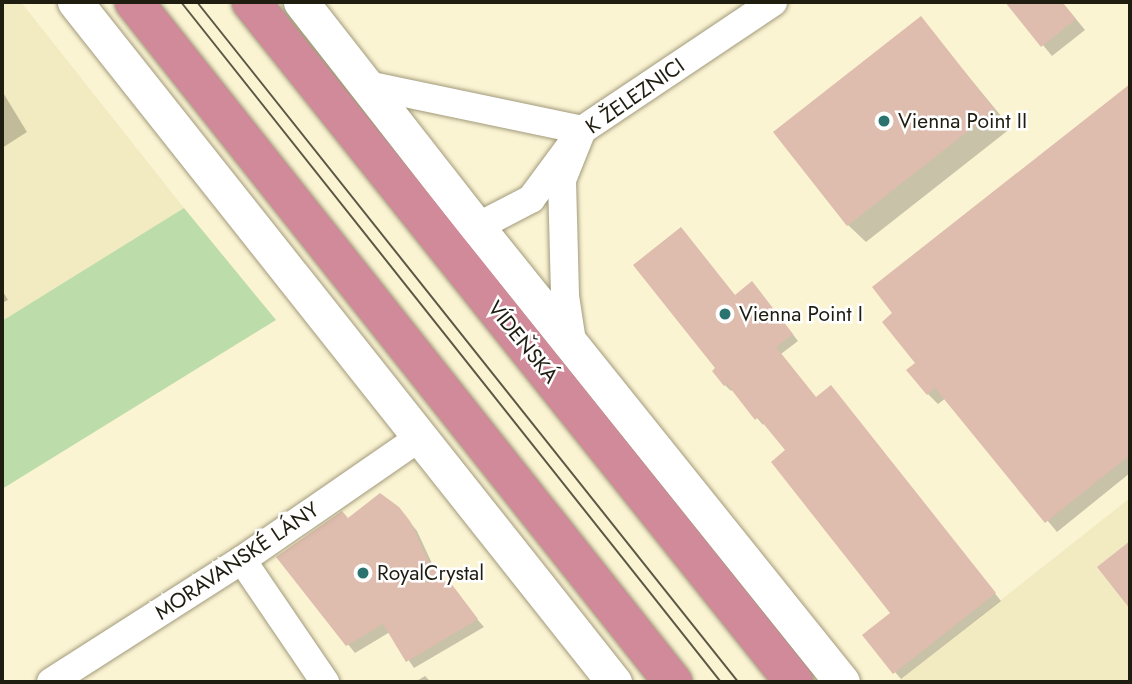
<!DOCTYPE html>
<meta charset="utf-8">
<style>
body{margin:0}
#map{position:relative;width:1132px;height:684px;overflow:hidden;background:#fbf4d3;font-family:Jost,sans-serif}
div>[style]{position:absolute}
.built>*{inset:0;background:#f2eac1}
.green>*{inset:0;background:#bcdca9}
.shadow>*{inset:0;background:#0003}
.building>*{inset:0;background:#debcae}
.roads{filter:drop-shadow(0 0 2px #a19a7c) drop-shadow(0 0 2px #a19a7c)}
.minor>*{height:28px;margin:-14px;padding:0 14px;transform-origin:14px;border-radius:14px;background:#fff}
.tertiary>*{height:35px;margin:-17.5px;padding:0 17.5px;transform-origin:17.5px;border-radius:17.5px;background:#fff}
.trunk>*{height:38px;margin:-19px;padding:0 19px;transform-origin:19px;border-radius:19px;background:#d08a9a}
.tram>*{height:2px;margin:-1px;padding:0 1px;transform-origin:1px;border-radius:1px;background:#5c5846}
.dots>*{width:19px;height:19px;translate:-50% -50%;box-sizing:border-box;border:4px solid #fff;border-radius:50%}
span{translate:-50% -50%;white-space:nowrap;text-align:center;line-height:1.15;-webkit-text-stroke:5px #fff;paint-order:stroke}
.street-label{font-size:21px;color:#1f1c10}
.poi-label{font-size:21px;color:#1f1c10}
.left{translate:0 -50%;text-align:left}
.frame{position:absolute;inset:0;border:4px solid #1f1c10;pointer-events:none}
</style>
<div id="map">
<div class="built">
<i style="clip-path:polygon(2px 2px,21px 2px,184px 208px,2px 321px)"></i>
<i style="clip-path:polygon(1130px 498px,1130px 682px,897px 682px)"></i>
</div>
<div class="green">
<i style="clip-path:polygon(184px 208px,276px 320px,2px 489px,2px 321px)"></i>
</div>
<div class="shadow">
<i style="clip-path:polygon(1007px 2px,1062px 2px,1085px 30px,1052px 56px)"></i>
<i style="clip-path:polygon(921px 19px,1011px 128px,866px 242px,848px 225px)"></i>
<i style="clip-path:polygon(1130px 86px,1130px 473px,1057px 532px,946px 398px,938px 404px,928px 394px,895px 313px,875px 287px)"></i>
<i style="clip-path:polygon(2px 91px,27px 132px,2px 148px)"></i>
<i style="clip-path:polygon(2px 290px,8px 300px,2px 303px)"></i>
<i style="clip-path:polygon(758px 290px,798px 341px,781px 354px,817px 399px,837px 394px,1001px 601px,901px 679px,864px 636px,893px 613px,787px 451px,765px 422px,763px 425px,733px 389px,731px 391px,725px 385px,717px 369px,736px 297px)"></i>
<i style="clip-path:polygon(406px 517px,417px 531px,436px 572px,484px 627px,414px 668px,390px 632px,355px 653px,278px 557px,349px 520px)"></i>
<i style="clip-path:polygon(425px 676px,431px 682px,415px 682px)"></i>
</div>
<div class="building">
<i style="clip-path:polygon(1005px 2px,1062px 2px,1076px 19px,1041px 47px)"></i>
<i style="clip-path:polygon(921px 16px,995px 110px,847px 226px,773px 132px)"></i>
<i style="clip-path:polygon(1130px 84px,1130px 455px,1045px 523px,935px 388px,927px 395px,906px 370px,915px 363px,882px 322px,892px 313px,872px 287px)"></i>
<i style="clip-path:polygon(681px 227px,735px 295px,752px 281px,793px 334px,776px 347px,816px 397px,831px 385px,996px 593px,893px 674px,862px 635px,890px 613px,771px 462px,785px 450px,758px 417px,755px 420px,727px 384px,724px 386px,712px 371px,715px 368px,633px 265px)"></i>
<i style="clip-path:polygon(380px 493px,399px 507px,410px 521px,429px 562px,447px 584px,450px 582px,478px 619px,406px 662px,383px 624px,346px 646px,276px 557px,342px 511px,348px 518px)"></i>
<i style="clip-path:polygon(1130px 541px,1130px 609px,1097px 567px)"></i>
</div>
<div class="roads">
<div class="minor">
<i style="left:367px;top:85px;width:220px;rotate:11.8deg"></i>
<i style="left:582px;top:130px;width:54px;rotate:111.8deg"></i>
<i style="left:562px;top:180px;width:116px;rotate:88.5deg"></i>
<i style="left:565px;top:296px;width:47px;rotate:81.3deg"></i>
<i style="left:477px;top:227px;width:61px;rotate:-27.4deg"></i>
<i style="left:531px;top:199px;width:86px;rotate:-53.5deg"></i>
<i style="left:582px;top:130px;width:230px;rotate:-33.8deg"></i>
<i style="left:242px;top:560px;width:148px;rotate:55.8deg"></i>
<i style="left:51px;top:682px;width:227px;rotate:-32.6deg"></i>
<i style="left:242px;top:560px;width:216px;rotate:-34.6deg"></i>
</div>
<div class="tertiary">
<i style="left:75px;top:2px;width:868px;rotate:51.6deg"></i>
<i style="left:301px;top:2px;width:286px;rotate:52deg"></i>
<i style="left:477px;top:227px;width:583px;rotate:51.26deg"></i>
</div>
<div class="trunk">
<i style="left:134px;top:2px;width:868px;rotate:51.6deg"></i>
<i style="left:251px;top:2px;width:870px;rotate:51.39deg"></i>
</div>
</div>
<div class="tram">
<i style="left:181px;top:2px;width:868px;rotate:51.55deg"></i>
<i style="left:197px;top:2px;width:869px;rotate:51.49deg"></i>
</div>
<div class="dots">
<i style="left:884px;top:121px;background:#2a736f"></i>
<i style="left:725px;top:314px;background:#2a736f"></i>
<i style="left:363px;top:573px;background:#2a736f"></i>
</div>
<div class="street-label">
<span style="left:635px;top:96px;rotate:-35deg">K ŽELEZNICI</span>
<span style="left:523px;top:342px;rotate:51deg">VÍDEŇSKÁ</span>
<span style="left:237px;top:561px;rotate:-34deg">MORAVANSKÉ LÁNY</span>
</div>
<div class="poi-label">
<span class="left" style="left:898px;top:121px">Vienna Point II</span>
<span class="left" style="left:739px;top:314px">Vienna Point I</span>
<span class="left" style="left:377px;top:573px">RoyalCrystal</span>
</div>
<div class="frame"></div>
</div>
